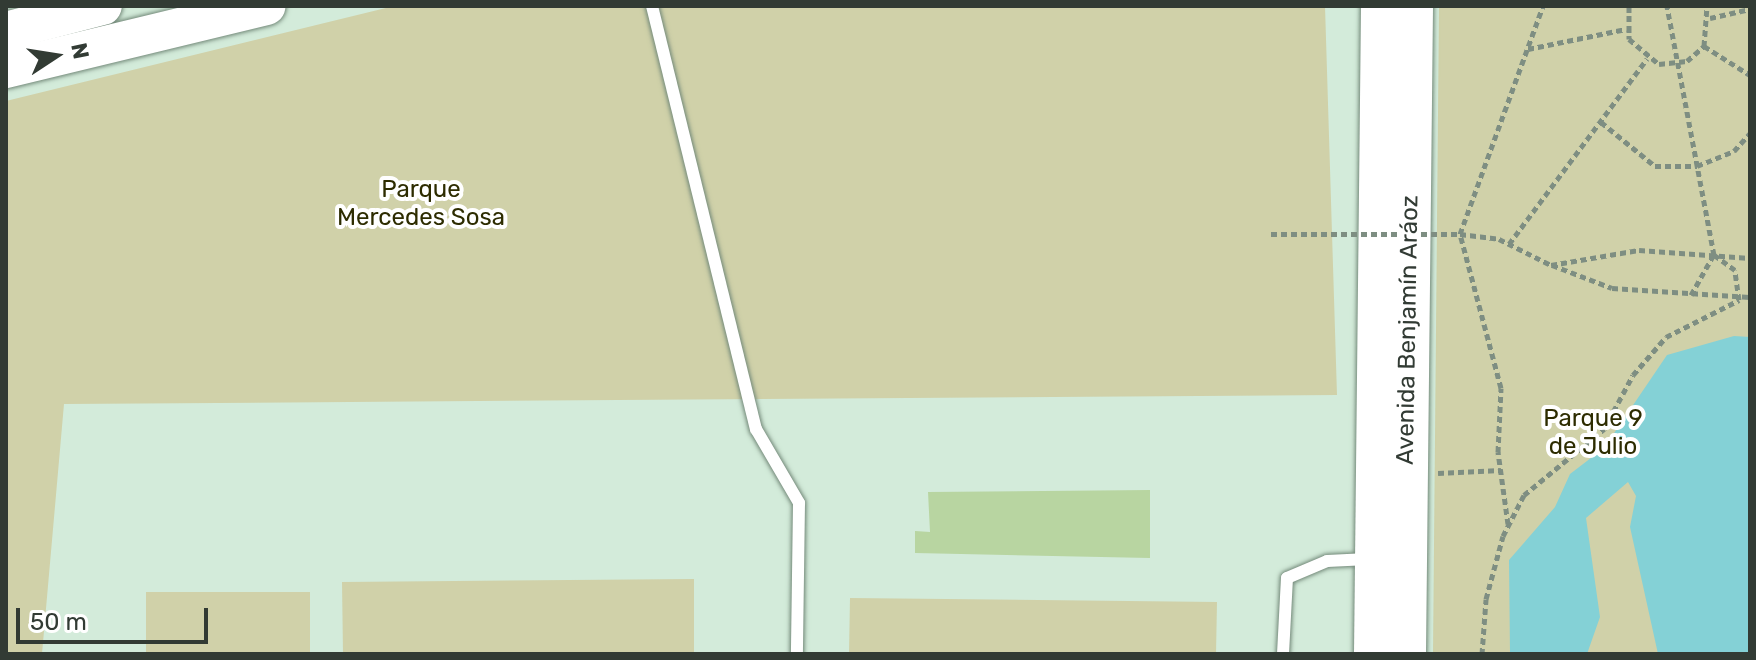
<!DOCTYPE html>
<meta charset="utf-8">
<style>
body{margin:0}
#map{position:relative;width:1756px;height:660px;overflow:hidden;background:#d3ebda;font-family:Rubik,sans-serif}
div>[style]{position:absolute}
.green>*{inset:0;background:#d0d1a9}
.water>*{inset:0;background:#84d1d6}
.building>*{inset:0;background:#b8d5a1}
.path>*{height:5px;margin-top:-2.5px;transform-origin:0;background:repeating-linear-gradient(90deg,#7e8e82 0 6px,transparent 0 10px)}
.roads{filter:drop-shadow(0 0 2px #748a7a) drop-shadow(0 0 2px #748a7a)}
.lane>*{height:12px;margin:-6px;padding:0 6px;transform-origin:6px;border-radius:6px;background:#fff}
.primary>*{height:38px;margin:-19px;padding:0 19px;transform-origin:19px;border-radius:19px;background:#fff}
.path-bridge>*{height:5px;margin-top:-2.5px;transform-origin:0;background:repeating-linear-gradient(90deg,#7e8e82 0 6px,transparent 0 10px)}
span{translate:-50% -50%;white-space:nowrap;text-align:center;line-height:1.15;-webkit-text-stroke:8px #fff;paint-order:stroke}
.park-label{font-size:24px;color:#2d2c00}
.street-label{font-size:24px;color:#323b34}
.frame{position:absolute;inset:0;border:8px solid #323b34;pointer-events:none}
.north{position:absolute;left:16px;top:16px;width:80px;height:80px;-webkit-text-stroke:6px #fff;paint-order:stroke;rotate:78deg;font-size:22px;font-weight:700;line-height:32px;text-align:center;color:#323b34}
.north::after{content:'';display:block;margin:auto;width:28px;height:36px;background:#323b34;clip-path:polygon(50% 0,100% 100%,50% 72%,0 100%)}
.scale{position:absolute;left:16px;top:608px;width:192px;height:36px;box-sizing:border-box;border:4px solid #323b34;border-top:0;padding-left:10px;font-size:24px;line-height:28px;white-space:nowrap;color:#323b34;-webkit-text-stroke:6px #fff;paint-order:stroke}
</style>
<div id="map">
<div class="green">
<i style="clip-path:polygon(394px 6px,1325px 6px,1337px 395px,64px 404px,42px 654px,6px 654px,6px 101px)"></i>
<i style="clip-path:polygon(1439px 6px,1750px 6px,1750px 654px,1433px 654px)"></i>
<i style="clip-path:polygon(694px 579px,694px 654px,343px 654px,342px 582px)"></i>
<i style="clip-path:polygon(146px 592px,310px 592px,310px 654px,146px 654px)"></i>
<i style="clip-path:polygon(850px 598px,1217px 602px,1216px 654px,849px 654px)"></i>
</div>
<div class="water">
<i style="clip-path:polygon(1734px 336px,1750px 337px,1750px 654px,1658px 654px,1630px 527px,1636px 496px,1628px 482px,1586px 518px,1600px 617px,1587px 654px,1510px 654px,1509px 560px,1555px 507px,1570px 474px,1604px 448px,1667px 355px)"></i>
</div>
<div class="building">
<i style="clip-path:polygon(1150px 490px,1150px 558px,915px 553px,915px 531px,930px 532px,928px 492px)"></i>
</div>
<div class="path">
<i style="left:1629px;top:6px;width:33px;rotate:90deg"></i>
<i style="left:1629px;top:39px;width:39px;rotate:40deg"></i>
<i style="left:1659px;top:64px;width:28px;rotate:-6deg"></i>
<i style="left:1687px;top:61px;width:23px;rotate:-41deg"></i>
<i style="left:1704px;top:46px;width:40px;rotate:-85.7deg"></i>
<i style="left:1710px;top:18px;width:41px;rotate:-12.7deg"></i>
<i style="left:1704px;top:46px;width:54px;rotate:32.2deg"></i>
<i style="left:1528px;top:49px;width:100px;rotate:-11.5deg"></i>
<i style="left:1601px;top:122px;width:70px;rotate:39.2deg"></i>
<i style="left:1655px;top:166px;width:42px"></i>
<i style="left:1697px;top:166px;width:40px;rotate:-22deg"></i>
<i style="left:1734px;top:151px;width:24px;rotate:-48deg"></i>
<i style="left:1460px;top:234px;width:39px;rotate:7deg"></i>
<i style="left:1499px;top:239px;width:58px;rotate:26.6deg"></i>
<i style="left:1551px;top:265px;width:89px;rotate:-9.7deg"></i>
<i style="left:1639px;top:250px;width:111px;rotate:4.1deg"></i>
<i style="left:1509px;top:244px;width:231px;rotate:-53.3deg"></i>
<i style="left:1552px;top:265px;width:64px;rotate:21deg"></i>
<i style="left:1612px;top:288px;width:138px;rotate:3.7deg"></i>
<i style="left:1691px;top:295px;width:45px;rotate:-60.6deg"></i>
<i style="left:1438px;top:473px;width:63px;rotate:-2.7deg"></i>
<i style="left:1508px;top:524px;width:73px;rotate:-97.9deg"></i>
<i style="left:1498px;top:452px;width:64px;rotate:-87.3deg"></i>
<i style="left:1501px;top:388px;width:159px;rotate:-104.9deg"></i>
<i style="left:1460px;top:234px;width:243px;rotate:-70deg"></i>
<i style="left:1482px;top:654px;width:55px;rotate:-85.8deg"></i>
<i style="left:1486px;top:599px;width:65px;rotate:-74.9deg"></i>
<i style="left:1503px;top:536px;width:46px;rotate:-62.9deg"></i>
<i style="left:1524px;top:495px;width:104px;rotate:-39.5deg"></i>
<i style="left:1604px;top:429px;width:61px;rotate:-61.8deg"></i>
<i style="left:1633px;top:375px;width:50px;rotate:-49deg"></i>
<i style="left:1666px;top:337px;width:82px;rotate:-26.9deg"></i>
<i style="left:1739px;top:300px;width:30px;rotate:-98deg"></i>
<i style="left:1735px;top:270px;width:26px;rotate:-144deg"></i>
<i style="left:1714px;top:255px;width:253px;rotate:-100.7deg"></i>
</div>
<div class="roads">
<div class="lane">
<i style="left:652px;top:6px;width:436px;rotate:76.2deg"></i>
<i style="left:756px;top:429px;width:86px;rotate:59.8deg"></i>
<i style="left:799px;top:503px;width:151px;rotate:90.8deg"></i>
<i style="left:1283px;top:654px;width:76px;rotate:-87deg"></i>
<i style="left:1287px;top:578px;width:43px;rotate:-23deg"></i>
<i style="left:1327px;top:561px;width:41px;rotate:-2.8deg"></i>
</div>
<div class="primary">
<i style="left:6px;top:31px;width:100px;rotate:-14.5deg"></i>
<i style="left:6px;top:69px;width:268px;rotate:-13.6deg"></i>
<i style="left:1373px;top:654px;width:648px;rotate:-89.38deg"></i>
<i style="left:1407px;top:654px;width:648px;rotate:-89.38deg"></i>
</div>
</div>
<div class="path-bridge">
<i style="left:1271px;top:234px;width:189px"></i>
</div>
<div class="park-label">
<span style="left:421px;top:204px">Parque<br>Mercedes Sosa</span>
<span style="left:1593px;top:433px">Parque 9<br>de Julio</span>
</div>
<div class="street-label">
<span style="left:1408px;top:330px;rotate:-89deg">Avenida Benjamín Aráoz</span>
</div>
<div class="frame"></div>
<div class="north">N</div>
<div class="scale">50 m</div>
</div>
